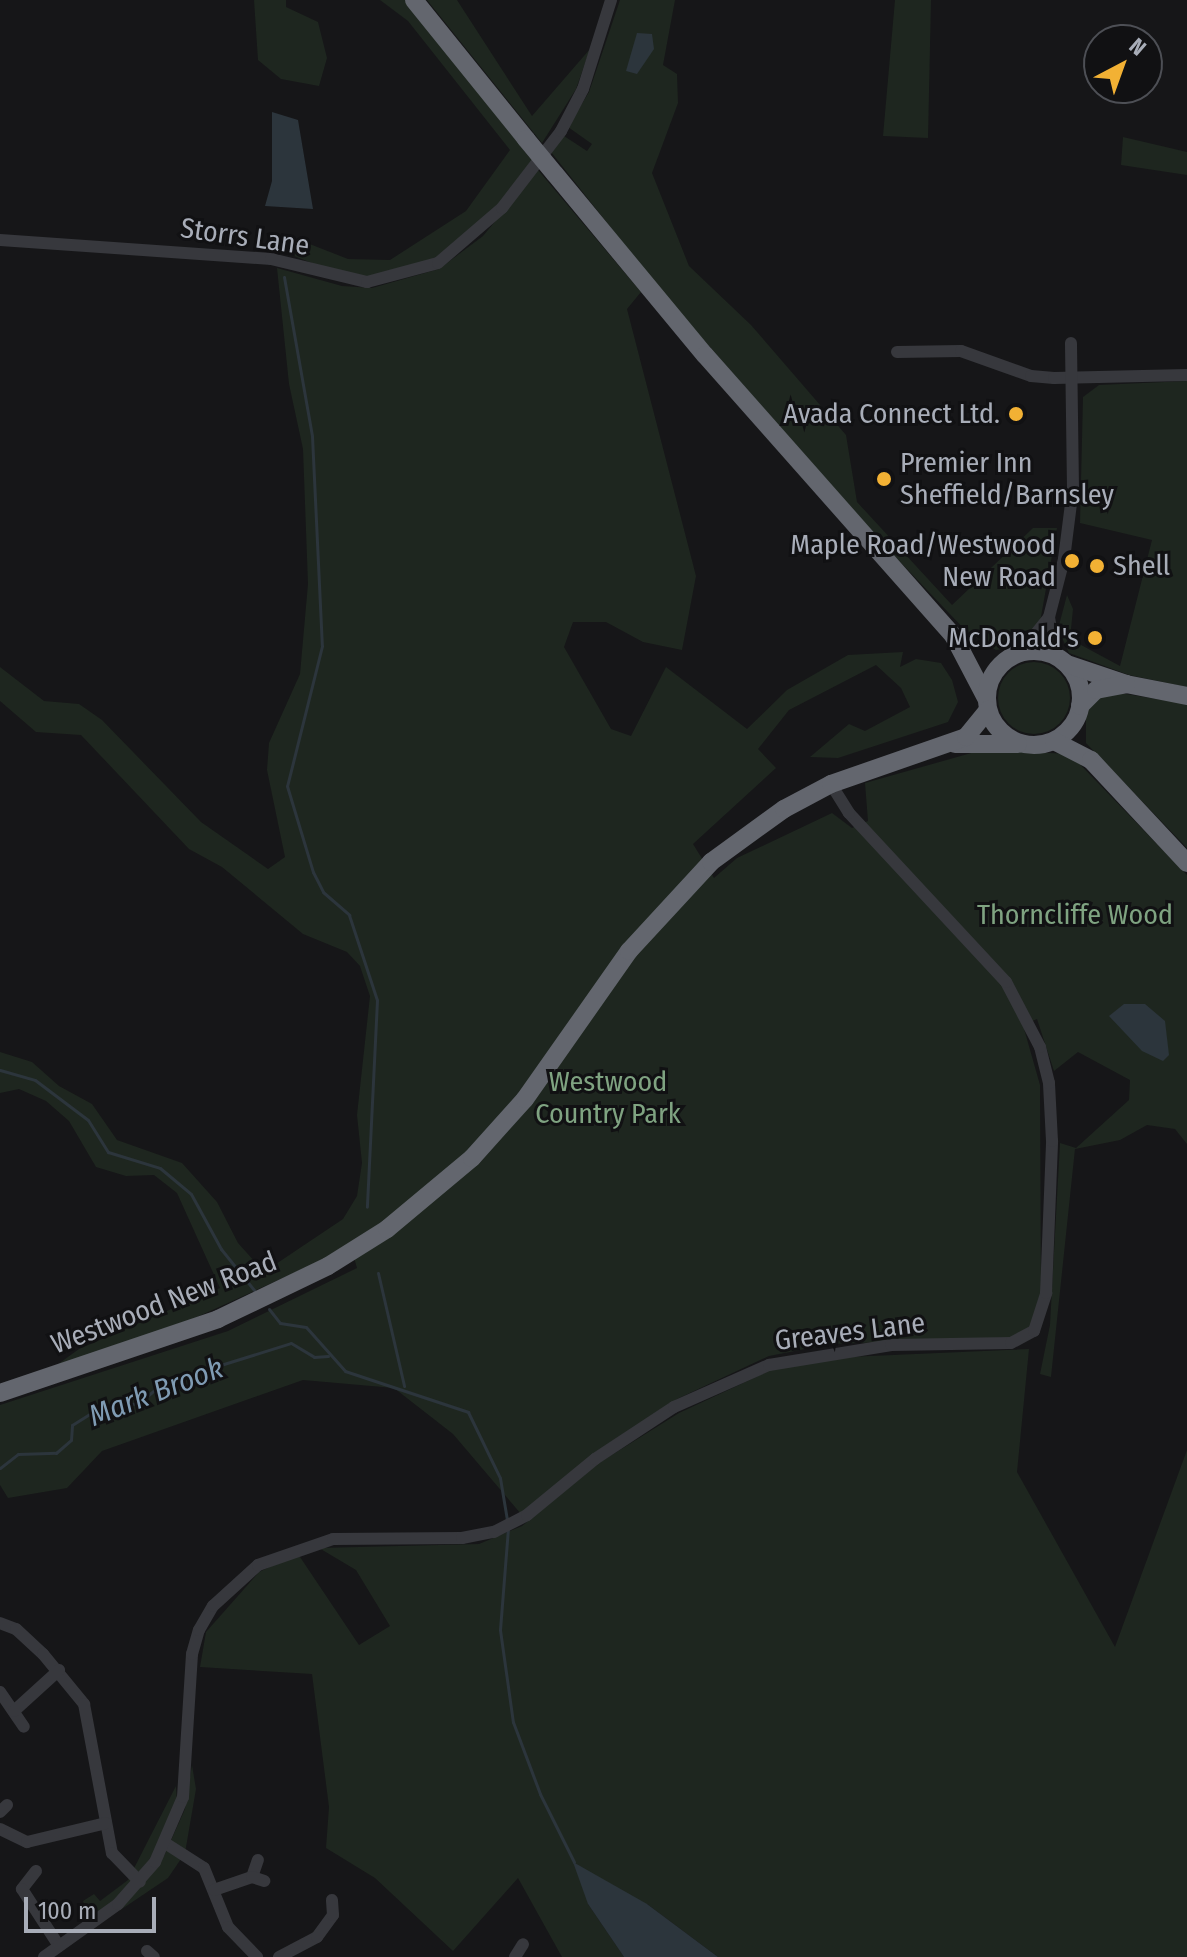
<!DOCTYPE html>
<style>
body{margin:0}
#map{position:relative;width:1187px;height:1957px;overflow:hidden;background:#161618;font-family:"Fira Sans Condensed",sans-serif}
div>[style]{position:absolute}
.green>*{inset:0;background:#1e261f}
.round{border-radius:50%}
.water>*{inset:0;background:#2c353c}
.stream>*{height:3px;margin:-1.5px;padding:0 1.5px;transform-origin:1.5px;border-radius:1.5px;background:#2c353c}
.minor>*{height:12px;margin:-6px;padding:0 6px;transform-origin:6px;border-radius:6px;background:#37383d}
.highway>*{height:18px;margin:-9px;padding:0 9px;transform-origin:9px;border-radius:9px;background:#63666e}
.highway>.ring{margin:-9px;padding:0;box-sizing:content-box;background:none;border:18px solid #63666e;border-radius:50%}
.highway-bridge>*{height:18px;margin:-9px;padding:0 9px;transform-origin:9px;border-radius:9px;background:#63666e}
.dots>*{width:22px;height:22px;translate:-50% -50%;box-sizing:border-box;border:4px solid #111113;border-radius:50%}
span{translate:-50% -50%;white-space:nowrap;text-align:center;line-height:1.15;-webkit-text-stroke:6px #111113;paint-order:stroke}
.street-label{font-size:28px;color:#a8adb8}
.poi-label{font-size:28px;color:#a8adb8}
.right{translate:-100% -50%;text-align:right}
.left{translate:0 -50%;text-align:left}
.park-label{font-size:28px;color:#7fa381}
.water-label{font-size:30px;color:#7f9bb3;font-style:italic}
.north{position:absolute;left:1083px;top:24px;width:80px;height:80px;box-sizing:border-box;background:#111113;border:2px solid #4d4f55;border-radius:50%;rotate:41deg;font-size:22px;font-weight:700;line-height:32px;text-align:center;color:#a8adb8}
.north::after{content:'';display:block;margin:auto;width:28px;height:36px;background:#f2b134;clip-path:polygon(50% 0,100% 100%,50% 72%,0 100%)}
.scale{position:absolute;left:24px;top:1897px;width:132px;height:36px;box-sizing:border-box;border:4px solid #a8adb8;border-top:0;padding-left:10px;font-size:24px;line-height:28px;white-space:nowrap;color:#a8adb8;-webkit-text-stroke:6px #111113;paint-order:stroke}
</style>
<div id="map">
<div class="green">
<i style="clip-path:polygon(254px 0,286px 0,286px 7px,318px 22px,327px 58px,319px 86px,281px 79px,258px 60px)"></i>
<i style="clip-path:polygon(380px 0,406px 0,533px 162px,498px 205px,436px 258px,369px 277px,342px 275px,289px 254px,302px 241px,348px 259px,390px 260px,466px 211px,510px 150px,408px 21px)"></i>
<i style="clip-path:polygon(427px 0,457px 0,532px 116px,590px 49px,576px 89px,542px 143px)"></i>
<i style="clip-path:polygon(620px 0,675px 0,663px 65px,677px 74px,678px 103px,652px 173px,689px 266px,751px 325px,846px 435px,857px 502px,952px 605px,1033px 528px,1057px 528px,1040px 622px,1017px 646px,996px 650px,967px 632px,886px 547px,665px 296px,551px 152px,564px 136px,587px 151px,592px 144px,568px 127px,589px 92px)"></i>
<i style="clip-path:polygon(895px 0,931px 0,928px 138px,883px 136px)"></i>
<i style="clip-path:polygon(1123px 137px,1187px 152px,1187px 175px,1121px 165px)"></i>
<i style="clip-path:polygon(538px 170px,641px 292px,627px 309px,696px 576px,682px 650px,643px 642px,606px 622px,573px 622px,564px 647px,611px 729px,631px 736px,666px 667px,747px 729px,787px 690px,848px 655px,903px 652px,900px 667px,916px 659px,941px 663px,952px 680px,958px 702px,948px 722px,838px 758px,810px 757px,849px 724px,865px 731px,910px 707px,901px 688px,876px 665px,789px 710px,758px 749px,776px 768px,693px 844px,714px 878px,737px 858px,832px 813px,852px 828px,868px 821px,865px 783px,982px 750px,1070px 754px,1187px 875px,1187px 1144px,1175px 1129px,1147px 1125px,1120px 1140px,1075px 1149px,1051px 1377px,1040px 1374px,1050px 1325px,1060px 1143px,1076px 1148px,1129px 1100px,1130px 1080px,1078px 1052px,1054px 1071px,1037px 1019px,1023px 1025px,1040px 1085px,1041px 1295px,1036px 1320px,1019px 1337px,831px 1344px,769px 1356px,677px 1399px,596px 1452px,521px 1514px,453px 1434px,394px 1388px,303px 1380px,102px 1451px,67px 1488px,8px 1498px,0 1485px,0 1405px,228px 1331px,357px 1268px,351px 1247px,186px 1322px,54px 1367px,79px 1349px,220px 1288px,177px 1193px,154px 1175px,126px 1176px,96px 1167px,69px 1121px,46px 1101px,19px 1089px,0 1093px,0 1052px,32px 1062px,59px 1086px,92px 1104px,117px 1140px,182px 1163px,217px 1202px,238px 1243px,264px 1272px,343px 1219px,357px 1196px,362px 1163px,357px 1115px,370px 996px,360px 966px,347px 952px,303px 934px,222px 867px,189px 849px,81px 735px,36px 732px,0 701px,0 667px,44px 701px,79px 704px,102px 720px,201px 822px,268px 869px,285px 857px,267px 770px,269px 743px,300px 674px,308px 584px,303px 449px,289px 384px,277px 268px,342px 286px,372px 288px,439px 269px,483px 236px)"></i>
<i style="clip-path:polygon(1187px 381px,1187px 687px,1129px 675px,1069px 653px,1058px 629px,1067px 595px,1073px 609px,1070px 639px,1120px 666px,1152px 540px,1080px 523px,1083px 397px,1099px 385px)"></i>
<i class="round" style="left:998px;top:662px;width:72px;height:72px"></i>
<i style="clip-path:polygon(1120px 693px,1187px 704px,1187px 848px,1086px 743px,1086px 710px,1101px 697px)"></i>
<i style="clip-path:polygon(1029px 1349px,1017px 1472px,1115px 1647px,1187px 1450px,1187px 1957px,718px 1957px,647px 1904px,588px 1904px,624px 1957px,562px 1957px,518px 1878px,453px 1951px,375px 1878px,326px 1848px,329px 1807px,312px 1674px,200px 1667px,206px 1632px,259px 1572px,298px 1554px,359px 1645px,390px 1626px,356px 1570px,319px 1548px,479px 1544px,522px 1526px,599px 1463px,679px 1413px,771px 1370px,848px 1357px)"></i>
<i style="clip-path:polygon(192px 1765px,196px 1789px,185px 1853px,168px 1878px,119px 1911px,164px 1856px,185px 1809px)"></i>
<i style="clip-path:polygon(176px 1786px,177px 1802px,155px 1853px,112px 1904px,89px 1918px,83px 1901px,94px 1894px,100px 1901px,128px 1880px)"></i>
</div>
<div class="water">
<i style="clip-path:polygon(637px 33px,652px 34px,654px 49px,637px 74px,626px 71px)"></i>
<i style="clip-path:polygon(272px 112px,298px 120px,313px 209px,265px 206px,272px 181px)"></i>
<i style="clip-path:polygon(1124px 1004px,1145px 1004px,1165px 1021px,1169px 1055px,1163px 1061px,1142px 1051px,1109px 1016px)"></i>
<i style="clip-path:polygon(573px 1862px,647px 1904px,718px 1957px,624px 1957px,588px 1904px)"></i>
</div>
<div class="stream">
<i style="left:284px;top:277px;width:161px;rotate:80deg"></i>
<i style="left:312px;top:436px;width:210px;rotate:87.3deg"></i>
<i style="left:322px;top:646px;width:144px;rotate:104deg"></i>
<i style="left:287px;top:786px;width:90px;rotate:73.2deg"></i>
<i style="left:313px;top:872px;width:22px;rotate:63deg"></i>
<i style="left:323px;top:892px;width:35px;rotate:41deg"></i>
<i style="left:349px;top:915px;width:89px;rotate:71.8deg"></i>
<i style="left:377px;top:1000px;width:207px;rotate:92.8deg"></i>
<i style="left:0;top:1070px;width:36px;rotate:16deg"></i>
<i style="left:35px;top:1080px;width:66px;rotate:37deg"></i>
<i style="left:88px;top:1120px;width:38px;rotate:58deg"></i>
<i style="left:108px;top:1152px;width:54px;rotate:17.1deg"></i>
<i style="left:160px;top:1168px;width:40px;rotate:40deg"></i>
<i style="left:191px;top:1194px;width:63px;rotate:61.4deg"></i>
<i style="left:221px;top:1249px;width:53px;rotate:51.2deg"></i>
<i style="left:378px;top:1273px;width:116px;rotate:77deg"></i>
<i style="left:269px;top:1309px;width:18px;rotate:52deg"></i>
<i style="left:280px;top:1323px;width:26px;rotate:9deg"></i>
<i style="left:306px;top:1327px;width:59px;rotate:48.4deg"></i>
<i style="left:345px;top:1371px;width:130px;rotate:18.4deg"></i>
<i style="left:468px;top:1412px;width:73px;rotate:64.1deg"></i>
<i style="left:500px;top:1478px;width:43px;rotate:80.5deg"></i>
<i style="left:0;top:1468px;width:23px;rotate:-38deg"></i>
<i style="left:18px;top:1454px;width:38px;rotate:-2deg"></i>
<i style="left:56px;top:1453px;width:20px;rotate:-41deg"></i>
<i style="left:71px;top:1440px;width:15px;rotate:-86deg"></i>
<i style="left:72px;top:1425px;width:31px;rotate:-32deg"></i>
<i style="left:98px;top:1409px;width:41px;rotate:-8.3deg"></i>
<i style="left:139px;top:1403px;width:23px;rotate:-40deg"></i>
<i style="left:157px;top:1388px;width:44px;rotate:-21.3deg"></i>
<i style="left:198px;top:1372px;width:97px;rotate:-17.3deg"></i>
<i style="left:291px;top:1343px;width:27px;rotate:31deg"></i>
<i style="left:314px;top:1357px;width:14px;rotate:-4deg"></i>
<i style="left:508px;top:1528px;width:102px;rotate:94.5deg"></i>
<i style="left:500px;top:1630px;width:93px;rotate:82deg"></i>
<i style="left:513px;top:1722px;width:77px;rotate:69.4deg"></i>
<i style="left:540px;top:1794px;width:76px;rotate:63.4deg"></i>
</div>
<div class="minor">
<i style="left:0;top:240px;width:272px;rotate:4deg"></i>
<i style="left:271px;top:259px;width:99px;rotate:13.5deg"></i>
<i style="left:367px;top:282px;width:73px;rotate:-15deg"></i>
<i style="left:438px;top:263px;width:84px;rotate:-40.7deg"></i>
<i style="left:502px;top:208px;width:97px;rotate:-52.5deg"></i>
<i style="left:561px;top:131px;width:47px;rotate:-62.4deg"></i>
<i style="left:583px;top:89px;width:93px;rotate:-72.5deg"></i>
<i style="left:897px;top:352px;width:64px;rotate:-0.9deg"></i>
<i style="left:961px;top:351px;width:74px;rotate:19.7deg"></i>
<i style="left:1031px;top:376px;width:23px;rotate:5deg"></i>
<i style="left:1054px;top:378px;width:133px;rotate:-1.3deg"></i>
<i style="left:1021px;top:652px;width:45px;rotate:-51.3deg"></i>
<i style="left:1055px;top:655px;width:38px;rotate:-99deg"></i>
<i style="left:1049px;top:617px;width:60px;rotate:-75.5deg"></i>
<i style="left:1064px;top:559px;width:72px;rotate:-82.8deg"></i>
<i style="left:1073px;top:488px;width:145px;rotate:-90.8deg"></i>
<i style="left:0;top:1623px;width:17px;rotate:21deg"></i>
<i style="left:16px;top:1629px;width:37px;rotate:43deg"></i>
<i style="left:43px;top:1654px;width:65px;rotate:50.6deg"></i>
<i style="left:84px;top:1704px;width:152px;rotate:79.4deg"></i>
<i style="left:112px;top:1853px;width:40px;rotate:46deg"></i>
<i style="left:0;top:1692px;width:42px;rotate:55.6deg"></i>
<i style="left:14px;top:1711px;width:61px;rotate:-42.3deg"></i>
<i style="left:0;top:1812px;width:10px;rotate:-45deg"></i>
<i style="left:0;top:1829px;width:30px;rotate:26deg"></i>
<i style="left:27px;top:1842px;width:81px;rotate:-13.5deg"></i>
<i style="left:165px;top:1843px;width:46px;rotate:32.7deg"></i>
<i style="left:204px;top:1868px;width:64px;rotate:67.9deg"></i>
<i style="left:228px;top:1927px;width:42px;rotate:46deg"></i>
<i style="left:36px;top:1871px;width:23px;rotate:128deg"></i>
<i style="left:22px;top:1889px;width:68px;rotate:57deg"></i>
<i style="left:252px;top:1877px;width:18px;rotate:-71deg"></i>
<i style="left:214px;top:1890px;width:40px;rotate:-18.9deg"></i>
<i style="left:252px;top:1877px;width:13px;rotate:18deg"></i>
<i style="left:147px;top:1951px;width:9px;rotate:41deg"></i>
<i style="left:44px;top:1957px;width:91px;rotate:-35.6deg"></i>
<i style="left:118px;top:1904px;width:56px;rotate:-48.6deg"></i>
<i style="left:155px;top:1862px;width:71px;rotate:-66.7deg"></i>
<i style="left:183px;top:1797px;width:143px;rotate:-86.4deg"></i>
<i style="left:192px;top:1654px;width:25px;rotate:-74deg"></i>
<i style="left:199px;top:1630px;width:28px;rotate:-60deg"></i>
<i style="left:213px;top:1606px;width:61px;rotate:-42.3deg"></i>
<i style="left:258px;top:1565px;width:79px;rotate:-19.1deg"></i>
<i style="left:333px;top:1539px;width:129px;rotate:-0.4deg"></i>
<i style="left:462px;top:1538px;width:33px;rotate:-11deg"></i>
<i style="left:494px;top:1532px;width:37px;rotate:-27deg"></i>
<i style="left:527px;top:1515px;width:88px;rotate:-39.5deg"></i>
<i style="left:595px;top:1459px;width:95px;rotate:-33.4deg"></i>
<i style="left:674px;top:1407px;width:104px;rotate:-23.9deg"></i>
<i style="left:769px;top:1365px;width:124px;rotate:-9.3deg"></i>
<i style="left:891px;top:1345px;width:120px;rotate:-1deg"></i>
<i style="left:1011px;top:1343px;width:26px;rotate:-28deg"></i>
<i style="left:1034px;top:1331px;width:40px;rotate:-72deg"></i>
<i style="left:1046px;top:1293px;width:152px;rotate:-87.7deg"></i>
<i style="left:1052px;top:1141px;width:58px;rotate:-93deg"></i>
<i style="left:1049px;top:1083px;width:37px;rotate:-104deg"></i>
<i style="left:1040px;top:1047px;width:73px;rotate:-117.6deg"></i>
<i style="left:1006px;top:982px;width:231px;rotate:-132.9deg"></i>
<i style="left:849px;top:813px;width:34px;rotate:-122deg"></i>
<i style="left:279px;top:1957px;width:43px;rotate:-27.8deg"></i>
<i style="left:317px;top:1937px;width:27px;rotate:-54deg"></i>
<i style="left:333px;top:1915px;width:15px;rotate:-94deg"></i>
<i style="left:515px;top:1957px;width:15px;rotate:-58deg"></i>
</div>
<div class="highway">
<i style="left:414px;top:0;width:179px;rotate:51.1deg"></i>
<i style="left:555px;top:174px;width:235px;rotate:50.4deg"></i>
<i style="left:705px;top:355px;width:374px;rotate:48.5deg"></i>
<i style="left:953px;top:635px;width:71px;rotate:62.4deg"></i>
<i class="ring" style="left:987px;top:651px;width:76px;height:76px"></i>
<i style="left:1067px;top:664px;width:62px;rotate:18.7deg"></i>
<i style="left:1126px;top:684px;width:62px;rotate:11.1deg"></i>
<i style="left:1080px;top:706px;width:23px;rotate:-45deg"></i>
<i style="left:1096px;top:690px;width:31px;rotate:-11deg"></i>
<i style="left:1054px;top:741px;width:42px;rotate:27.2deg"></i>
<i style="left:1091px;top:760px;width:141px;rotate:47deg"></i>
<i style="left:955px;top:744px;width:63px"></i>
<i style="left:0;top:1393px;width:230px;rotate:-18.7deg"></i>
<i style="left:218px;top:1319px;width:122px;rotate:-25.7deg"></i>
<i style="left:328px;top:1266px;width:70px;rotate:-32.1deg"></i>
<i style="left:387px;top:1229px;width:111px;rotate:-39.9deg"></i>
<i style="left:472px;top:1158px;width:79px;rotate:-48.1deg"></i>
<i style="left:525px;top:1099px;width:181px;rotate:-54.9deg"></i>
<i style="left:629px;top:951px;width:121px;rotate:-47.3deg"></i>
<i style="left:711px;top:862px;width:90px;rotate:-36deg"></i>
<i style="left:784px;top:809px;width:53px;rotate:-28deg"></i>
<i style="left:831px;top:784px;width:143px;rotate:-19.2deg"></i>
<i style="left:966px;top:737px;width:35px;rotate:-51deg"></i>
</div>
<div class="highway-bridge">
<i style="left:526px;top:139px;width:45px;rotate:50.4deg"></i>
</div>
<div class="dots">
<i style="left:1016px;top:414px;background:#f2b134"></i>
<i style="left:884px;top:479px;background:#f2b134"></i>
<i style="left:1072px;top:561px;background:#f2b134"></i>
<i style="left:1097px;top:566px;background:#f2b134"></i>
<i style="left:1095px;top:638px;background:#f2b134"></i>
</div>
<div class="street-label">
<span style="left:245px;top:237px;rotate:8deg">Storrs Lane</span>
<span style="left:164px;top:1303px;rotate:-21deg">Westwood New Road</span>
<span style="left:850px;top:1332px;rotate:-7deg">Greaves Lane</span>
</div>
<div class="poi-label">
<span class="right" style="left:1000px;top:414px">Avada Connect Ltd.</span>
<span class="left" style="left:900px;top:479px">Premier Inn<br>Sheffield/Barnsley</span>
<span class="right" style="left:1056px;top:561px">Maple Road/Westwood<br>New Road</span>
<span class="left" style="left:1113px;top:566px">Shell</span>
<span class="right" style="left:1079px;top:638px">McDonald's</span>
</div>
<div class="park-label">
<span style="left:1075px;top:915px">Thorncliffe Wood</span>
<span style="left:608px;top:1098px">Westwood<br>Country Park</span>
</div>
<div class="water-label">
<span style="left:156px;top:1392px;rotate:-21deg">Mark Brook</span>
</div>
<div class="north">N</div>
<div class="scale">100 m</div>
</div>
